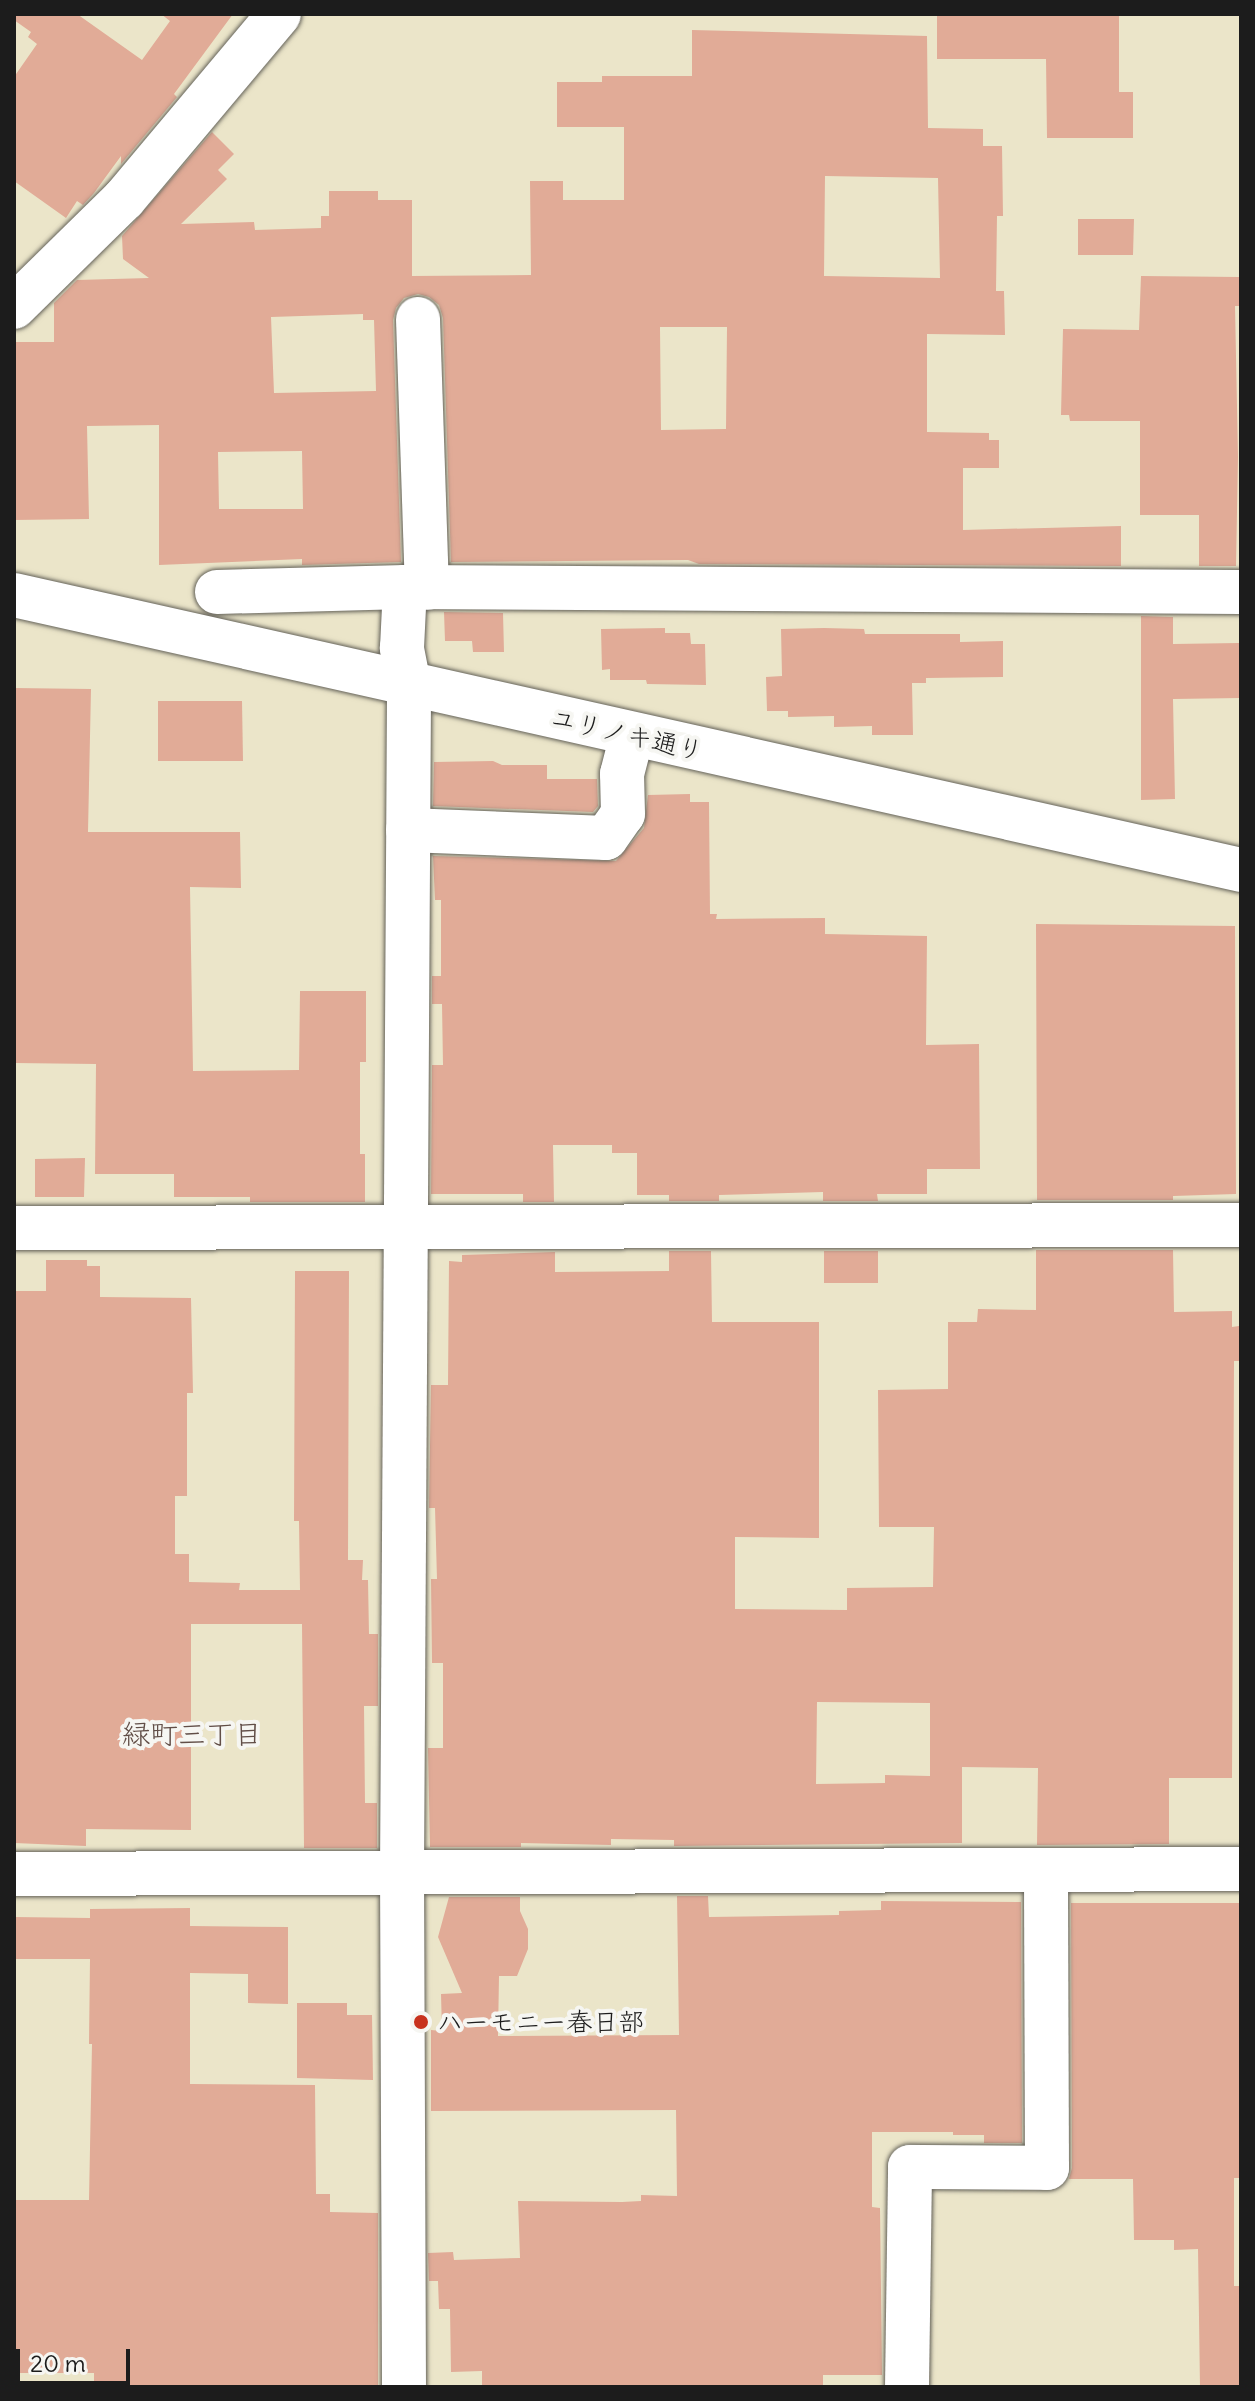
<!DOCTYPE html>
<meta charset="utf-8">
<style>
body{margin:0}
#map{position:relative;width:1255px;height:2401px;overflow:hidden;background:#ebe5c9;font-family:Delius,"Klee One",sans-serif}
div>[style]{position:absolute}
.building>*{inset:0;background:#e1ab97}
.roads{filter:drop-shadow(0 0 2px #646259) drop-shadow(0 0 2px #646259)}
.minor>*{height:44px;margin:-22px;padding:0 22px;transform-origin:22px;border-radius:22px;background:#fff}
.dots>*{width:22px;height:22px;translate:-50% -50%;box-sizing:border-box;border:4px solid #f6f6f2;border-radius:50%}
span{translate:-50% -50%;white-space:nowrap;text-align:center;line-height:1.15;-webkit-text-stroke:8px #f6f6f2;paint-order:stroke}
.street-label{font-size:26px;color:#1c1c1c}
.poi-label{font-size:26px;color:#1c1c1c}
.left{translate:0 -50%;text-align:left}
.neighbourhood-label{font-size:28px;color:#614e47}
.frame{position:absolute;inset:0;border:16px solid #1c1c1c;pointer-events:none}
.scale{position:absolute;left:16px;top:2349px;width:114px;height:36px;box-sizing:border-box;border:4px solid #1c1c1c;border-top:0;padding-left:10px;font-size:24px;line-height:28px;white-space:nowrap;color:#1c1c1c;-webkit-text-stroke:6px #f6f6f2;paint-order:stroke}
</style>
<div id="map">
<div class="building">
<i style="clip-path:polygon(14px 14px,77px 14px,142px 60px,170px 21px,161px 14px,233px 14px,174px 94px,177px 97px,121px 164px,121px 156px,94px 193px,83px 205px,77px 201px,66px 218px,14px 181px,14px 77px,37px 44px,28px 37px,31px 32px,14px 20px)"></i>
<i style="clip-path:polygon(937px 14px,1119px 14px,1119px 92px,1133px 92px,1133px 138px,1047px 138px,1046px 59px,937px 59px)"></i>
<i style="clip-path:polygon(evenodd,692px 30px,927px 36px,928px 128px,983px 129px,983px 146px,1002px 146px,1003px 216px,997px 216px,996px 291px,1004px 291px,1005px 335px,927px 334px,927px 432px,989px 433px,989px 440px,999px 440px,999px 468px,963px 468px,963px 530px,1121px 526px,1121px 566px,699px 564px,688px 560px,451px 562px,443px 318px,439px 305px,429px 297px,418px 294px,404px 298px,396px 308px,393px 320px,401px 562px,302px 565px,302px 559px,159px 565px,159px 425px,87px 426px,89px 519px,14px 520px,14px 342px,54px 342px,54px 303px,77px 280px,149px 278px,123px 259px,122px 236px,212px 132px,234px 154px,218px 170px,227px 179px,181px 224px,254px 222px,255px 230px,321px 228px,321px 216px,329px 216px,329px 191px,378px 191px,378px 200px,412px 200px,412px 276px,531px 275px,530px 181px,563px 181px,563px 200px,624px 200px,624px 127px,557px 127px,557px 82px,602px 82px,602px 76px,692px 76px,692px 30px,825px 176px,938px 178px,940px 278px,824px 276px,825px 176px,692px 30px,363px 314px,363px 320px,374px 320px,376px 391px,274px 393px,271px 317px,363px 314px,692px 30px,660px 327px,727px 327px,726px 429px,661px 430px,660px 327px,692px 30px,302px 451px,303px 509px,219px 509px,218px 452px,302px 451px)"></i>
<i style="clip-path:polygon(1078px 219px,1134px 219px,1133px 255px,1078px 255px)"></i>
<i style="clip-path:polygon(1141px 276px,1239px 277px,1240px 306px,1235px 306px,1238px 457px,1236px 566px,1199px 566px,1199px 515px,1140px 515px,1140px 421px,1070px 421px,1069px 415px,1061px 415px,1063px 329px,1139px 330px)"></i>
<i style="clip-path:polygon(444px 612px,503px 613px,504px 652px,473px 652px,472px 641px,445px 641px)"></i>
<i style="clip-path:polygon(1141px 616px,1173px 617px,1173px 644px,1239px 643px,1240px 698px,1173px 699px,1175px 799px,1141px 800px)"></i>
<i style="clip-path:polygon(665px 628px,665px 633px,690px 633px,691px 644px,705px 644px,706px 685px,647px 684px,646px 680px,610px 680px,610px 669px,602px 670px,601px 629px)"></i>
<i style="clip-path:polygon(824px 628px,864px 629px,865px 634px,960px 634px,960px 642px,1003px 641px,1003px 677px,926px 678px,926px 683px,912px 683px,913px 735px,872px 735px,872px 726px,834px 727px,834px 716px,788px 717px,788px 711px,767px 711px,766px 677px,782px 676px,781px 629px)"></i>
<i style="clip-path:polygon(14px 688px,91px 689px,88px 832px,240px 832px,241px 888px,190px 887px,193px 1071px,299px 1070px,300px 991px,366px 991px,366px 1062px,360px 1062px,360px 1154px,365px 1154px,365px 1202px,250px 1202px,250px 1197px,174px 1197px,174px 1174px,95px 1174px,96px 1064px,14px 1063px)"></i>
<i style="clip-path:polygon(158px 701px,242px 701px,243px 761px,158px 761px)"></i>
<i style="clip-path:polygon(493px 761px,502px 765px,547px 765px,547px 779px,597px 779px,598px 806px,593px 812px,433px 806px,434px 762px)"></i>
<i style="clip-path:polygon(690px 794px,690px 802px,709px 802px,710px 914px,717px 914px,716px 919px,825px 918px,825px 934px,927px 936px,926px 1045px,979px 1044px,980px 1169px,927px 1169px,927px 1194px,877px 1194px,878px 1201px,823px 1201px,823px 1192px,719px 1195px,719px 1201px,669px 1201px,669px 1195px,637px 1195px,637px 1153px,612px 1153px,612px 1145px,553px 1145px,554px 1202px,523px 1202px,523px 1194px,431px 1194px,432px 1065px,443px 1065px,442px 1004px,432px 1004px,432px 976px,441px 976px,441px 900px,435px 900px,433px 856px,616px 861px,644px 828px,648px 795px)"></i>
<i style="clip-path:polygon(1036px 924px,1235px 926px,1236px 1194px,1173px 1196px,1173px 1200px,1037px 1200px)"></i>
<i style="clip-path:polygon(85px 1158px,84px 1197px,35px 1197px,35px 1159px)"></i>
<i style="clip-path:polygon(evenodd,1036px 1250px,1173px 1250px,1174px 1312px,1232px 1311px,1232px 1327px,1239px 1326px,1239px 1361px,1234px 1361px,1232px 1778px,1169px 1778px,1169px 1844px,1037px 1845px,1038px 1768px,962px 1767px,962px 1843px,674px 1846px,674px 1840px,611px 1839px,611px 1845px,521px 1843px,521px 1847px,430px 1847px,428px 1748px,443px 1748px,443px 1663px,432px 1663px,431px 1579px,437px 1579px,435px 1508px,429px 1508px,431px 1385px,448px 1385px,449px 1261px,462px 1262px,462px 1255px,555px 1252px,555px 1272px,669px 1271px,669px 1251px,711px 1251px,712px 1322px,819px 1322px,819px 1538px,735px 1537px,735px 1609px,847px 1610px,847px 1588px,933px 1587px,934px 1527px,879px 1527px,878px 1390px,948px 1389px,948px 1322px,977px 1322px,978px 1309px,1036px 1310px,1036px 1250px,817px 1702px,930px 1703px,930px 1776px,885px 1775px,885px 1783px,816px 1784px,817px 1702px)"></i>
<i style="clip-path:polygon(824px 1251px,878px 1251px,878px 1283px,824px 1283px)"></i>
<i style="clip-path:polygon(46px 1260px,87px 1260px,87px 1266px,100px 1266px,100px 1297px,191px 1298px,193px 1393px,187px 1393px,187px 1496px,175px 1496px,175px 1554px,189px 1554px,189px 1582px,240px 1583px,239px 1590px,300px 1590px,299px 1521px,294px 1521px,295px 1271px,349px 1271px,348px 1560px,363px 1560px,362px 1580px,368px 1580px,369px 1634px,378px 1634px,378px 1706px,364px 1706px,365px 1803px,377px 1803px,377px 1848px,304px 1848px,302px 1624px,191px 1624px,191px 1830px,86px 1829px,86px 1846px,14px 1843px,14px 1291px,46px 1291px)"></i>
<i style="clip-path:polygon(677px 1896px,708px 1896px,709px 1917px,839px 1915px,839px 1911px,881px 1910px,881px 1901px,1021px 1902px,1022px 2143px,984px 2143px,984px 2135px,953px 2135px,953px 2132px,872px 2132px,872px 2207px,880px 2208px,882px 2375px,823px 2375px,823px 2387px,482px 2387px,482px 2371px,451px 2372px,450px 2309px,439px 2309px,438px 2281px,429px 2281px,428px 2253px,453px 2252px,454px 2260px,520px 2258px,518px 2201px,622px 2202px,641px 2201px,641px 2195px,677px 2196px,676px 2110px,431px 2111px,431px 2030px,442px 2031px,441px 1994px,462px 1993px,438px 1937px,449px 1897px,520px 1897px,520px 1911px,528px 1929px,528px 1949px,517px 1976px,499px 1976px,498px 2036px,679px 2035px)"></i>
<i style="clip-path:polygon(1071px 1903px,1241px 1903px,1241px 2178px,1234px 2178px,1234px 2286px,1241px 2286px,1241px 2387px,1200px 2387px,1198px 2249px,1174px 2250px,1174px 2240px,1134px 2240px,1133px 2179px,1069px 2179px,1072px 2168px)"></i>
<i style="clip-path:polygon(190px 1908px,190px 1926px,288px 1927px,288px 2004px,248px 2003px,248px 1974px,190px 1973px,190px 2084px,315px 2085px,316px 2194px,330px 2194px,330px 2212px,378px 2213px,378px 2387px,94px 2387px,94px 2373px,14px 2373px,14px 2200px,89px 2200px,92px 2044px,89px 2044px,90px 1959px,14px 1959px,14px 1917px,90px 1918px,90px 1909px)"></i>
<i style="clip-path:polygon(297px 2003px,347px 2003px,347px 2015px,372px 2015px,373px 2080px,297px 2078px)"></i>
</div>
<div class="roads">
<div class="minor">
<i style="left:14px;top:307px;width:154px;rotate:-44.5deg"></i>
<i style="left:124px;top:199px;width:241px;rotate:-50deg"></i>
<i style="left:418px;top:319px;width:269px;rotate:88.1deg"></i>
<i style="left:217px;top:592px;width:188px;rotate:-1.5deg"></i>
<i style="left:405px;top:587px;width:836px;rotate:0.34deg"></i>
<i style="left:14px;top:595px;width:1257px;rotate:12.63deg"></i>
<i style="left:408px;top:830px;width:198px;rotate:2.3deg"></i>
<i style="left:606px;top:838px;width:29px;rotate:-55deg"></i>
<i style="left:623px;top:814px;width:40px;rotate:-91.4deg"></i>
<i style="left:622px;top:774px;width:40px;rotate:-75.6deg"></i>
<i style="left:14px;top:1228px;width:1227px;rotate:-0.14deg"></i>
<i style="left:14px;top:1874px;width:1227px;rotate:-0.23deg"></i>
<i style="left:404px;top:2387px;width:512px;rotate:-90.22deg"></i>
<i style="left:402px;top:1875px;width:1190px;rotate:-89.66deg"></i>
<i style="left:409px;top:685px;width:38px;rotate:-101deg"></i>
<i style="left:402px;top:648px;width:61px;rotate:-87.2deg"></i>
<i style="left:907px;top:2387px;width:220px;rotate:-89.2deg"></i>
<i style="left:910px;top:2167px;width:137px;rotate:0.4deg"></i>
<i style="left:1047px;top:2168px;width:296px;rotate:-90.2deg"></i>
</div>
</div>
<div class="dots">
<i style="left:421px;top:2022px;background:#c8321e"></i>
</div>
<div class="street-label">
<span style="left:627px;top:734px;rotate:13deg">ユリノキ通り</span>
</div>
<div class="poi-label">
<span class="left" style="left:437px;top:2022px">ハーモニー春日部</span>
</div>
<div class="neighbourhood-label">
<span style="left:192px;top:1734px">緑町三丁目</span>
</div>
<div class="frame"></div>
<div class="scale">20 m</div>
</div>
